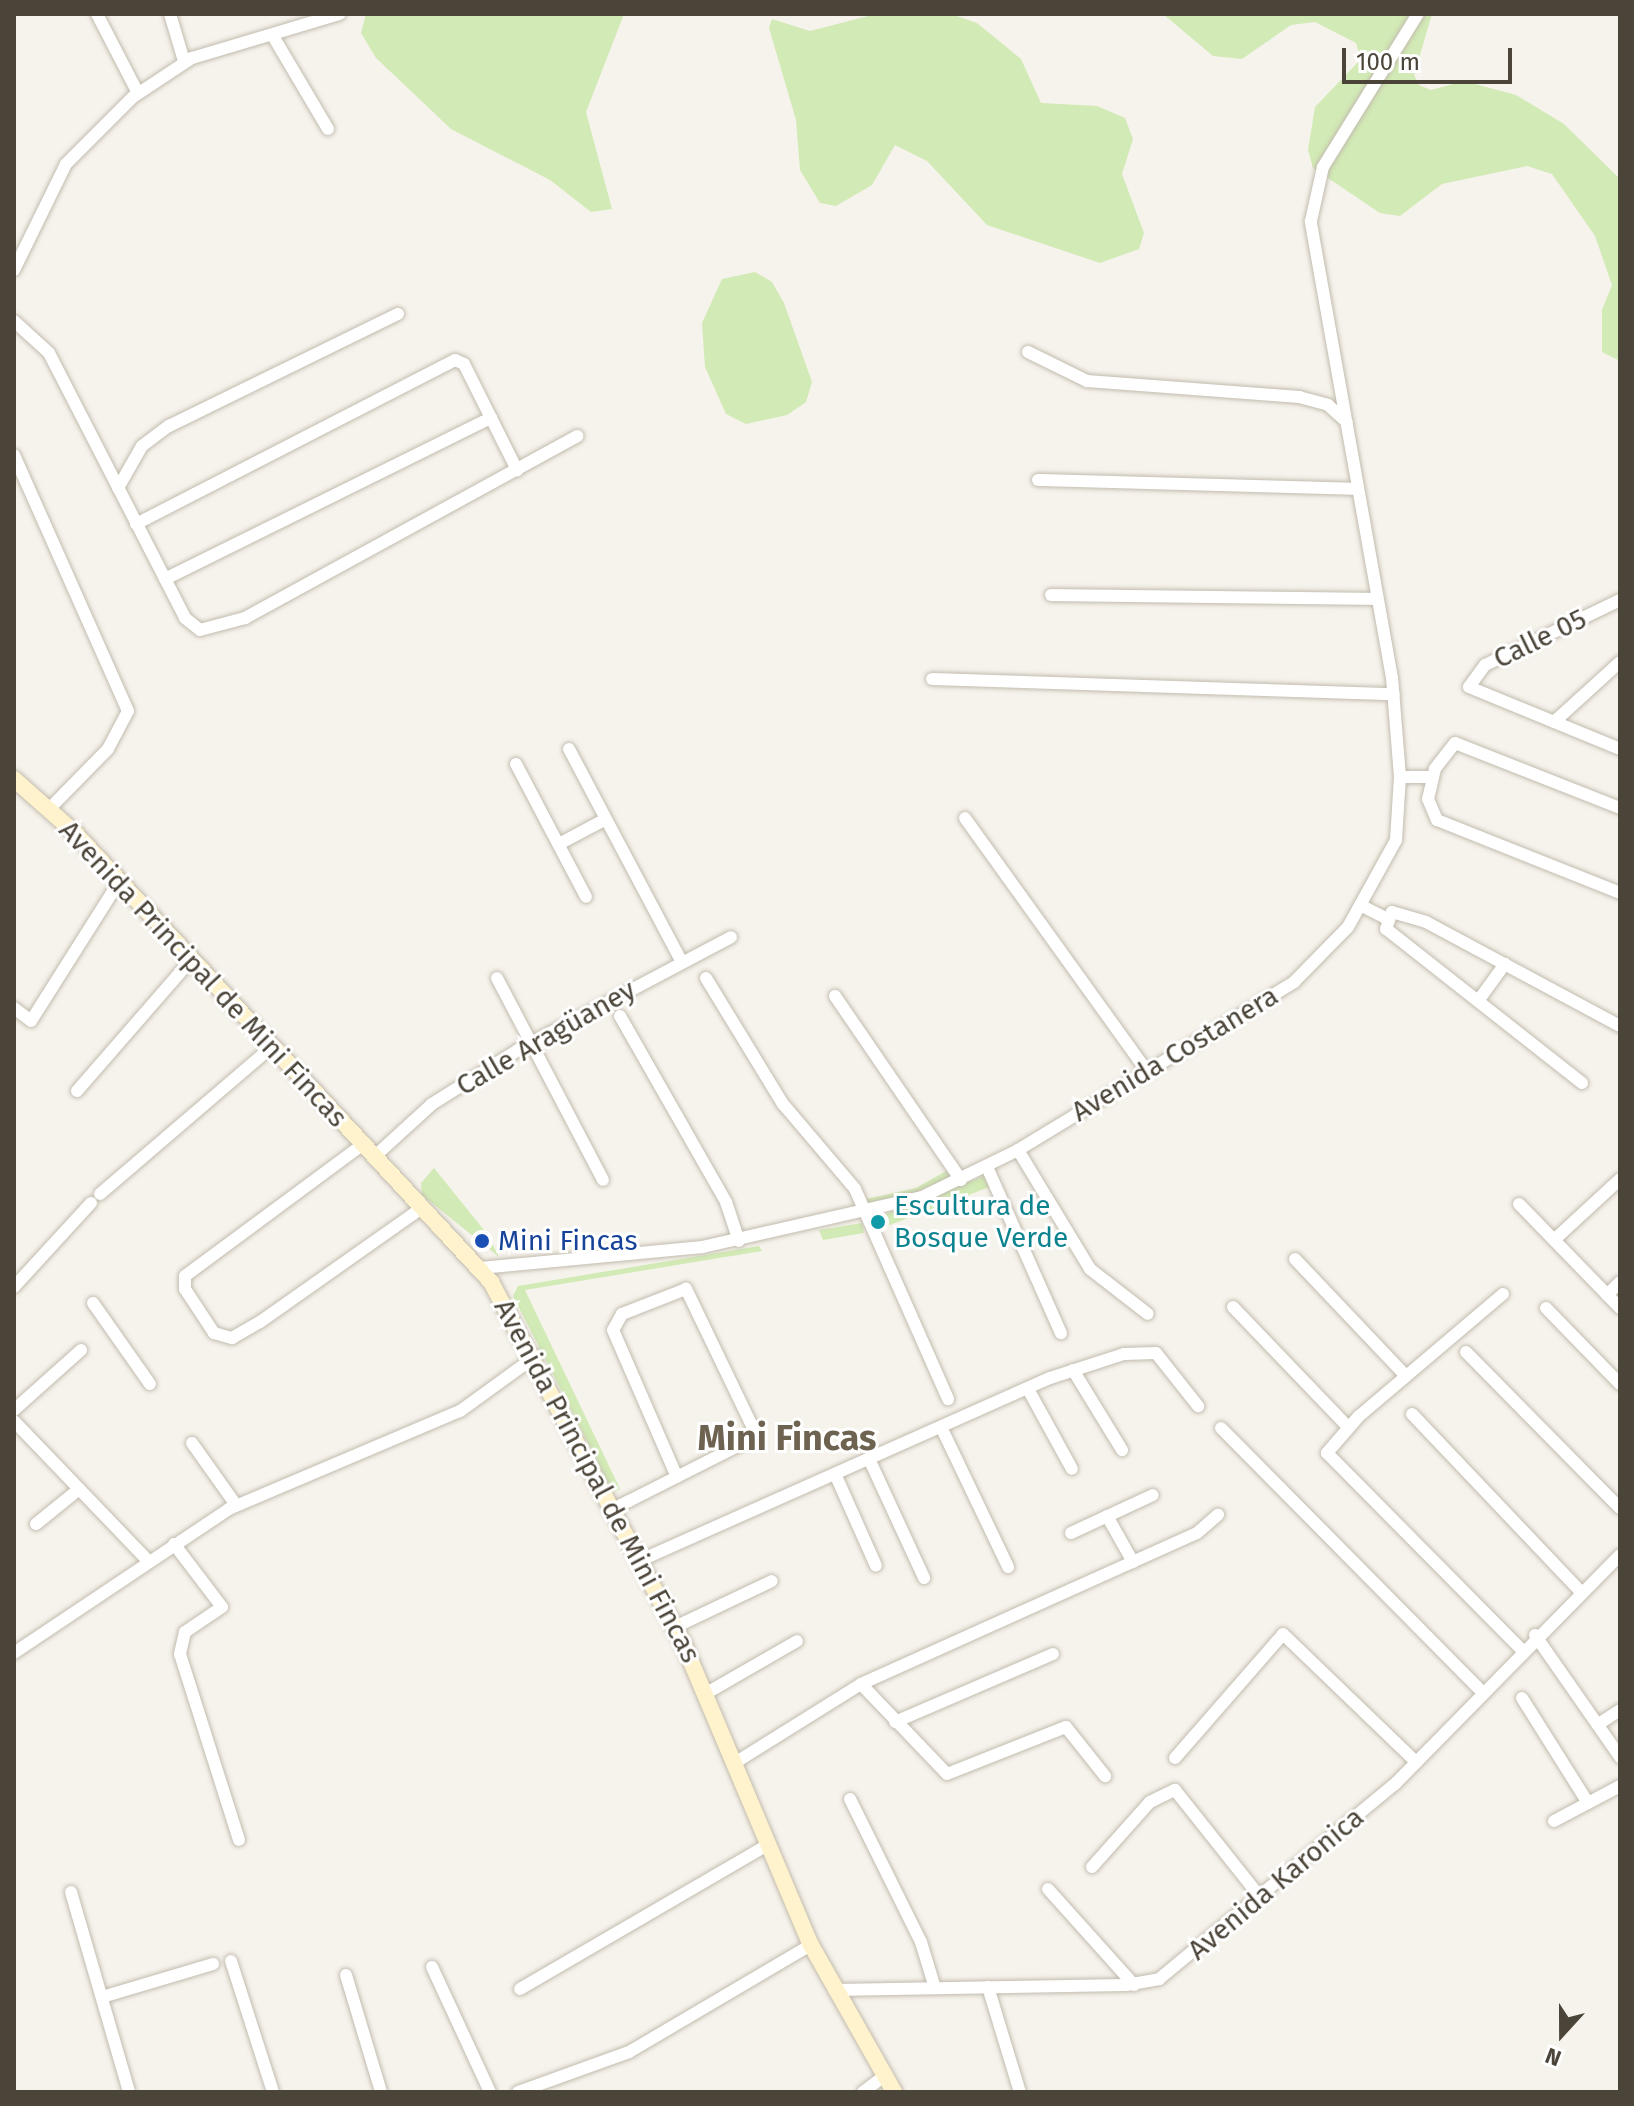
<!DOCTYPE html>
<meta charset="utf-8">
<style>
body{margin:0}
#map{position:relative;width:1634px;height:2106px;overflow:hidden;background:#f6f3ec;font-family:"Fira Sans",sans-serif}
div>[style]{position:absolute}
.green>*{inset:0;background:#d2eab5}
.roads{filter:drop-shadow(0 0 2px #c2bbae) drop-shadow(0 0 2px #c2bbae)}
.street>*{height:12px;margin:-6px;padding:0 6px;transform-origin:6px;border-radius:6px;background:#fff}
.secondary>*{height:16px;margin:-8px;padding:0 8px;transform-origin:8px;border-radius:8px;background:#fff3cd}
.dots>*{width:22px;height:22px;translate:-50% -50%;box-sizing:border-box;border:4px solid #fff;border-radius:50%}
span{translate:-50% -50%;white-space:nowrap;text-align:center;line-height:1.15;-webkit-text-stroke:6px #fff;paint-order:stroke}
.street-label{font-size:28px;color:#4b4439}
.culture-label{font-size:28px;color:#0d838f}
.left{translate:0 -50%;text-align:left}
.transit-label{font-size:28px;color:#164399}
.district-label{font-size:36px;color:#6e6250;font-weight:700}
.frame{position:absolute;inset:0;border:16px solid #4b4439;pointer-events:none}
.north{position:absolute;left:1522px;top:1994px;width:80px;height:80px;-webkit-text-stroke:6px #fff;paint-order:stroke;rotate:201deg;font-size:22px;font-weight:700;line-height:32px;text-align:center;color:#4b4439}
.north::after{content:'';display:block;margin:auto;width:28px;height:36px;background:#4b4439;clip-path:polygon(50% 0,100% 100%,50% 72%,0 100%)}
.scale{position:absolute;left:1342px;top:48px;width:170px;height:36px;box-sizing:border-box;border:4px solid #4b4439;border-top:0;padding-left:10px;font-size:24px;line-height:28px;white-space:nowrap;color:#4b4439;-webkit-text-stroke:6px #fff;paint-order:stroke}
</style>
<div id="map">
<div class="green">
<i style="clip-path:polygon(366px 14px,624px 14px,586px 112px,612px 209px,591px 212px,550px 180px,451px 129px,376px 58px,361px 33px)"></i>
<i style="clip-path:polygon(876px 14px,951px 14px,977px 23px,1021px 59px,1041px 103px,1097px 106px,1125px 118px,1133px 139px,1122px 174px,1144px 233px,1139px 249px,1100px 263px,987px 225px,927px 161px,895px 145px,872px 185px,836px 206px,820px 203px,800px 170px,796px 120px,769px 28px,772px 19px,810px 31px)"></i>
<i style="clip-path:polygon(1163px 14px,1432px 14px,1414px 75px,1419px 85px,1431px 90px,1464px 81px,1516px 95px,1564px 124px,1620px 179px,1620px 361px,1602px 352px,1602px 310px,1612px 285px,1595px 236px,1552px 174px,1527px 166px,1442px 184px,1400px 216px,1380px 213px,1313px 168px,1308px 150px,1315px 107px,1361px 59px,1356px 43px,1315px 22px,1291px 25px,1242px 59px,1213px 56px)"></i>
<i style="clip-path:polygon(755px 272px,772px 282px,784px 303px,812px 382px,806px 402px,787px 415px,746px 424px,726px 414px,705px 367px,702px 323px,722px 279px)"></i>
<i style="clip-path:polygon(434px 1168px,488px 1235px,499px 1257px,422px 1195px,421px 1183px)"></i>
<i style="clip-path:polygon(946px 1171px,951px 1177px,919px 1194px,870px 1208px,866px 1199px,916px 1188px)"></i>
<i style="clip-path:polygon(987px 1175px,992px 1186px,874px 1231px,869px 1220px)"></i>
<i style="clip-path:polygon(862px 1223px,864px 1233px,823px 1240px,819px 1230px)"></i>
<i style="clip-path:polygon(759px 1246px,762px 1251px,525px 1290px,620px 1489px,613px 1492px,513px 1296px,518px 1286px)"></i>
</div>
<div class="roads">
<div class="street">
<i style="left:97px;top:14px;width:89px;rotate:62.6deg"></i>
<i style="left:170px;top:14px;width:49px;rotate:73.4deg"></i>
<i style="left:273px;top:36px;width:108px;rotate:59.4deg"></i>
<i style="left:14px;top:270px;width:118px;rotate:-63.9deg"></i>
<i style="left:66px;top:164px;width:95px;rotate:-45deg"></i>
<i style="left:133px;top:97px;width:71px;rotate:-33.5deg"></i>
<i style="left:192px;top:58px;width:154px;rotate:-16.6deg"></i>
<i style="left:14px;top:321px;width:47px;rotate:42.4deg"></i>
<i style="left:49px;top:353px;width:298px;rotate:62.8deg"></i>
<i style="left:185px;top:618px;width:19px;rotate:39deg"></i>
<i style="left:200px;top:630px;width:47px;rotate:-14.9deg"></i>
<i style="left:245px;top:618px;width:379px;rotate:-28.7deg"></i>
<i style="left:1028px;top:352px;width:66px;rotate:26.2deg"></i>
<i style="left:1087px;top:381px;width:213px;rotate:4.3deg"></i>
<i style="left:1299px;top:397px;width:30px;rotate:15deg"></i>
<i style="left:1328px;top:405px;width:25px;rotate:42deg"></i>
<i style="left:14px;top:455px;width:280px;rotate:66deg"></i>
<i style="left:128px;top:711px;width:43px;rotate:117.8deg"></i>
<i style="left:108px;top:749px;width:83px;rotate:134.5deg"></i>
<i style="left:1038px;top:480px;width:318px;rotate:1.6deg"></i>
<i style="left:118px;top:488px;width:48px;rotate:-60.3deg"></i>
<i style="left:142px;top:446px;width:34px;rotate:-37deg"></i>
<i style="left:169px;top:426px;width:255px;rotate:-26.1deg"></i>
<i style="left:136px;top:524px;width:359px;rotate:-27.2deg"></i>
<i style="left:455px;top:360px;width:10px;rotate:24deg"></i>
<i style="left:464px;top:364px;width:119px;rotate:63.4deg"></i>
<i style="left:165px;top:579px;width:364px;rotate:-26.3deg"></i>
<i style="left:1051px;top:595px;width:325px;rotate:0.7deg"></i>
<i style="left:1620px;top:600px;width:150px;rotate:154.3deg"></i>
<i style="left:1485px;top:665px;width:27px;rotate:126deg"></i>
<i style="left:1469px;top:687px;width:163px;rotate:22.3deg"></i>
<i style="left:932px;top:679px;width:462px;rotate:1.9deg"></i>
<i style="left:1554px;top:722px;width:89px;rotate:-42.3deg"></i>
<i style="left:569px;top:749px;width:241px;rotate:62.1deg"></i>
<i style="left:516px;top:764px;width:150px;rotate:62.2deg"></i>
<i style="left:1400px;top:777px;width:32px"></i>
<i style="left:1620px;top:808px;width:177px;rotate:-158.5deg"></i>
<i style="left:1455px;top:743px;width:33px;rotate:128deg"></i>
<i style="left:1435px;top:769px;width:31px;rotate:103deg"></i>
<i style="left:1428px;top:799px;width:23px;rotate:67deg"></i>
<i style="left:1437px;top:820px;width:197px;rotate:21.7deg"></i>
<i style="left:965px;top:818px;width:312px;rotate:54.3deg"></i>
<i style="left:559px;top:844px;width:53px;rotate:-28deg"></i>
<i style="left:1362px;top:906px;width:28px;rotate:27deg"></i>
<i style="left:497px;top:978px;width:228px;rotate:62.3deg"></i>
<i style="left:706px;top:978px;width:148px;rotate:58.6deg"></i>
<i style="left:783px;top:1104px;width:111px;rotate:49.7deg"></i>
<i style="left:855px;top:1189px;width:230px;rotate:66.1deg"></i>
<i style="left:835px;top:996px;width:223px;rotate:55.6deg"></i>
<i style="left:1478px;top:1001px;width:46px;rotate:-53.9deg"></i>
<i style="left:14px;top:1008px;width:21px;rotate:37deg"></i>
<i style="left:31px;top:1021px;width:165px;rotate:-57.7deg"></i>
<i style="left:620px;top:1016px;width:214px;rotate:60.3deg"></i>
<i style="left:726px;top:1202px;width:41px;rotate:71.6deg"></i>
<i style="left:1582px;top:1083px;width:249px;rotate:-141.8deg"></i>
<i style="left:1386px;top:929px;width:18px;rotate:-71deg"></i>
<i style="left:1392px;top:912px;width:35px;rotate:16deg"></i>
<i style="left:1426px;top:922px;width:220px;rotate:28.2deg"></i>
<i style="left:77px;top:1091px;width:171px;rotate:-49deg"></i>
<i style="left:362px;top:1145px;width:220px;rotate:143.5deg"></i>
<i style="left:185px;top:1276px;width:13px;rotate:90deg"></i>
<i style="left:185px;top:1289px;width:53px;rotate:56.6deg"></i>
<i style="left:214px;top:1333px;width:19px;rotate:16deg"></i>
<i style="left:232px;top:1338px;width:32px;rotate:-30deg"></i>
<i style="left:260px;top:1322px;width:199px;rotate:-35.2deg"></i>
<i style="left:1018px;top:1150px;width:139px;rotate:58.8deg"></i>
<i style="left:1090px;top:1269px;width:73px;rotate:37.8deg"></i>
<i style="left:374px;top:1157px;width:79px;rotate:-42.4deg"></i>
<i style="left:432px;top:1104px;width:102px;rotate:-32.1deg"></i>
<i style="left:518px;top:1050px;width:241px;rotate:-27.9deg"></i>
<i style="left:987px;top:1167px;width:182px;rotate:66deg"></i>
<i style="left:100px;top:1194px;width:223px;rotate:-40.6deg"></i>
<i style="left:1519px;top:1204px;width:145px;rotate:45.8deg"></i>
<i style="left:1554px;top:1240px;width:90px;rotate:-42.7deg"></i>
<i style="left:1295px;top:1259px;width:161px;rotate:46.5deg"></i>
<i style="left:481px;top:1268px;width:222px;rotate:-5.4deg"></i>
<i style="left:702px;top:1247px;width:226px;rotate:-12.8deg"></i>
<i style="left:922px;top:1197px;width:107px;rotate:-26.1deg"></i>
<i style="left:1018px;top:1150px;width:323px;rotate:-31.3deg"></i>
<i style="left:1294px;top:982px;width:77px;rotate:-45.5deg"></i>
<i style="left:1348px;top:927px;width:99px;rotate:-61.1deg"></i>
<i style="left:1396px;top:840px;width:63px;rotate:-86.4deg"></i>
<i style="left:1400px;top:777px;width:99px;rotate:-94.6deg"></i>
<i style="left:1392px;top:678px;width:464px;rotate:-100.1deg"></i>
<i style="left:1311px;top:221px;width:55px;rotate:-77.5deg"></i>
<i style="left:1323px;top:167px;width:180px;rotate:-58.2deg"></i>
<i style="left:14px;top:1287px;width:114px;rotate:-47.5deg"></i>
<i style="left:1503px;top:1294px;width:189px;rotate:139.7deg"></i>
<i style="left:1359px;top:1416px;width:49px;rotate:130.9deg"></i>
<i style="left:1327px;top:1453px;width:277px;rotate:45.3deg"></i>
<i style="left:1607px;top:1295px;width:18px;rotate:-45deg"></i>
<i style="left:93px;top:1303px;width:99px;rotate:54.9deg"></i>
<i style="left:1233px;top:1307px;width:166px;rotate:46.2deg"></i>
<i style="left:1546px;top:1308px;width:106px;rotate:45.8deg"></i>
<i style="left:1466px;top:1352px;width:219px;rotate:45.4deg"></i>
<i style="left:1073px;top:1370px;width:94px;rotate:58.5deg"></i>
<i style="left:1028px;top:1389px;width:91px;rotate:61.2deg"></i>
<i style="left:14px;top:1410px;width:90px;rotate:-41.8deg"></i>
<i style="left:1412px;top:1414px;width:245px;rotate:46.5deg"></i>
<i style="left:14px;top:1421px;width:195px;rotate:46.2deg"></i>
<i style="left:1221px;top:1428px;width:371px;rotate:45.3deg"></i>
<i style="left:942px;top:1429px;width:153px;rotate:64.4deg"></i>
<i style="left:192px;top:1443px;width:76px;rotate:54.6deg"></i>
<i style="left:870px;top:1461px;width:129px;rotate:65.2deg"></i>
<i style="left:836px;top:1476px;width:98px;rotate:66deg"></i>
<i style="left:614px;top:1509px;width:8px;rotate:-30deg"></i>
<i style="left:621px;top:1505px;width:9px;rotate:-27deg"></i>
<i style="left:629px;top:1501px;width:127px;rotate:-26.8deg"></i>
<i style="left:742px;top:1444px;width:18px;rotate:-49deg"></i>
<i style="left:754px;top:1430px;width:157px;rotate:-115.7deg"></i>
<i style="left:686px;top:1289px;width:69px;rotate:158.7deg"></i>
<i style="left:622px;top:1314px;width:18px;rotate:119deg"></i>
<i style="left:613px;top:1330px;width:160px;rotate:66.5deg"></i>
<i style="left:1107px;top:1516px;width:53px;rotate:60.5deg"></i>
<i style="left:36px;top:1524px;width:54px;rotate:-39deg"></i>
<i style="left:1071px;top:1533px;width:90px;rotate:-24.9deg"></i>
<i style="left:174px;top:1544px;width:79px;rotate:52.7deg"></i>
<i style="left:222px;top:1607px;width:45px;rotate:146deg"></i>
<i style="left:185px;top:1632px;width:23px;rotate:103deg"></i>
<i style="left:180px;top:1654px;width:195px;rotate:72.4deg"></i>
<i style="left:641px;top:1560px;width:448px;rotate:-24deg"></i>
<i style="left:1050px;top:1378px;width:78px;rotate:-18deg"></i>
<i style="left:1124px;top:1354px;width:32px;rotate:-2deg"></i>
<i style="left:1156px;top:1353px;width:68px;rotate:51.6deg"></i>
<i style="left:675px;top:1627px;width:107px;rotate:-25.4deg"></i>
<i style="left:1535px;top:1635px;width:149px;rotate:55.1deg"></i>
<i style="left:14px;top:1653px;width:259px;rotate:-33.8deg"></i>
<i style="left:229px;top:1509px;width:251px;rotate:-23deg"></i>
<i style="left:460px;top:1411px;width:94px;rotate:-35.9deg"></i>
<i style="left:861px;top:1684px;width:124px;rotate:46.3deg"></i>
<i style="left:947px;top:1774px;width:128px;rotate:-21.6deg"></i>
<i style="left:1066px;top:1727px;width:63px;rotate:51.5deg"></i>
<i style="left:705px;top:1694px;width:106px;rotate:-29.9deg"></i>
<i style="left:1522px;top:1698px;width:124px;rotate:57.8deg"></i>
<i style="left:895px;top:1722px;width:172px;rotate:-23.3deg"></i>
<i style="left:1600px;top:1723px;width:24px;rotate:-33deg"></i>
<i style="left:1175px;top:1758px;width:164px;rotate:-48.9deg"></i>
<i style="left:1283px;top:1634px;width:185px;rotate:43.9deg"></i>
<i style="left:733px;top:1764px;width:151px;rotate:-32deg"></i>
<i style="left:861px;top:1684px;width:368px;rotate:-24.2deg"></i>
<i style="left:1197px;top:1533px;width:28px;rotate:-41deg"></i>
<i style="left:850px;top:1799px;width:160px;rotate:63.6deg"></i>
<i style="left:921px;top:1942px;width:48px;rotate:73.1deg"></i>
<i style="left:1554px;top:1821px;width:75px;rotate:-27.9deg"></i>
<i style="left:1092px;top:1867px;width:87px;rotate:-48.3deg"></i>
<i style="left:1150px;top:1802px;width:28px;rotate:-26deg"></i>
<i style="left:1175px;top:1790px;width:138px;rotate:51.5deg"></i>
<i style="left:1048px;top:1889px;width:129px;rotate:48.1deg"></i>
<i style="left:71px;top:1892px;width:208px;rotate:73.8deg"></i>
<i style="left:231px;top:1961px;width:138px;rotate:72.2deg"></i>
<i style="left:432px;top:1967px;width:138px;rotate:65.1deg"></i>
<i style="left:346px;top:1975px;width:122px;rotate:73.3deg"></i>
<i style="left:988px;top:1987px;width:110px;rotate:73.1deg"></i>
<i style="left:520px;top:1989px;width:286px;rotate:-30.2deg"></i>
<i style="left:834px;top:1990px;width:292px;rotate:-1deg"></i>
<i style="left:1126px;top:1985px;width:34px;rotate:-10deg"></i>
<i style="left:1159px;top:1979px;width:306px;rotate:-39.6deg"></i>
<i style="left:1395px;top:1784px;width:321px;rotate:-45.5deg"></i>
<i style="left:102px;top:1997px;width:116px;rotate:-16.6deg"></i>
<i style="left:518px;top:2092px;width:118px;rotate:-19.8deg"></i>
<i style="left:629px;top:2052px;width:211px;rotate:-30.5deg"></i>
<i style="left:863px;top:2092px;width:25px;rotate:-37deg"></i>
</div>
<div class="secondary">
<i style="left:14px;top:779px;width:80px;rotate:41.5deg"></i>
<i style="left:74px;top:832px;width:614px;rotate:47.18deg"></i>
<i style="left:491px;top:1282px;width:411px;rotate:62deg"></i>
<i style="left:684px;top:1645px;width:326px;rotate:67.1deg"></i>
<i style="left:811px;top:1945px;width:169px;rotate:60.5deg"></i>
</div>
</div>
<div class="dots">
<i style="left:878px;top:1222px;background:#0f9aa8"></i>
<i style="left:482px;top:1241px;background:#1a4fb4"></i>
</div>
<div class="street-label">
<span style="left:1540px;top:639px;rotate:-26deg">Calle 05</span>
<span style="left:203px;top:974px;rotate:47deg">Avenida Principal de Mini Fincas</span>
<span style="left:546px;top:1038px;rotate:-30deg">Calle Aragüaney</span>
<span style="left:1175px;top:1054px;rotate:-31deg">Avenida Costanera</span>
<span style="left:597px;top:1481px;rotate:62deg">Avenida Principal de Mini Fincas</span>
<span style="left:1276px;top:1884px;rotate:-40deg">Avenida Karonica</span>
</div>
<div class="culture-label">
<span class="left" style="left:894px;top:1222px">Escultura de<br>Bosque Verde</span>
</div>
<div class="transit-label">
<span class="left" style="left:498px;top:1241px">Mini Fincas</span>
</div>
<div class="district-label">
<span style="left:787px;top:1439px">Mini Fincas</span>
</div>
<div class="frame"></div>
<div class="north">N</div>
<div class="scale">100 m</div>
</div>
